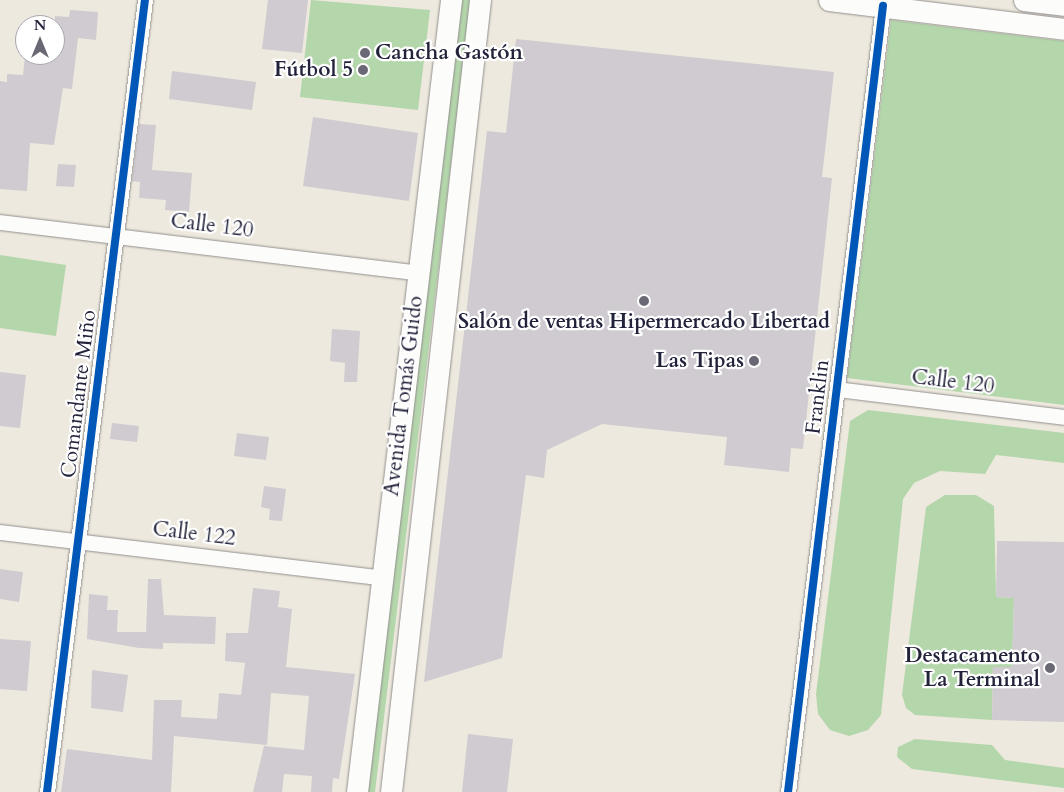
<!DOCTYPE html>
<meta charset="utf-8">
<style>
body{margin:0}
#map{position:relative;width:1064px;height:792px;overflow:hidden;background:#eee9de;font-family:Cardo,serif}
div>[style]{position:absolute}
.green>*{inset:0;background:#b4d6ab}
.building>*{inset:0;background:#cfcbd0}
.roads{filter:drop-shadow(0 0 1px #928f8e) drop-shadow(0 0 1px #928f8e)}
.street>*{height:15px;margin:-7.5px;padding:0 7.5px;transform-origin:7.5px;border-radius:7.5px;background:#fcfcfa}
.secondary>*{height:21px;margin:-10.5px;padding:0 10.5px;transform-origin:10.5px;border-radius:10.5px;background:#fcfcfa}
.cycleway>*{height:8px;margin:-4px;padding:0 4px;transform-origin:4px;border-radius:4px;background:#0057b8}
.dots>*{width:14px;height:14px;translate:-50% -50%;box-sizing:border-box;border:2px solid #fff;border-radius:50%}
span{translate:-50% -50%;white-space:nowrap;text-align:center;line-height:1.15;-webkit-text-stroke:4.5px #fff;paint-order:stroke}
.poi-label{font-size:21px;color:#22223b;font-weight:700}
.left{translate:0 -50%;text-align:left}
.right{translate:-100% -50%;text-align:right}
.street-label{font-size:21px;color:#22223b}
.north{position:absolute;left:15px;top:15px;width:50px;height:50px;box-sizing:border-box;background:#fff;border:1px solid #a7a7b1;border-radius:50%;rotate:0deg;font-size:14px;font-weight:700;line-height:20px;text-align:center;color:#22223b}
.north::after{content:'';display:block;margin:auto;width:18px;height:22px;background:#696874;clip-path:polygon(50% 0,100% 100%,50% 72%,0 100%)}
</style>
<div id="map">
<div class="green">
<i style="clip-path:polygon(311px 0,430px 10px,418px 110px,300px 97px)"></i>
<i style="clip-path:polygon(458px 0,471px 0,375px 792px,362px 792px)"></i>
<i style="clip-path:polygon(891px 20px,1064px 41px,1064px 405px,847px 378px)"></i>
<i style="clip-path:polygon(0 255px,66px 265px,56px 336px,0 328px)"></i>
<i style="clip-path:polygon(868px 410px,1064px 433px,1064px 463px,996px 455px,985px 474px,940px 471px,914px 483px,903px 499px,881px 715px,868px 730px,849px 736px,830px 730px,818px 714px,816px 694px,850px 421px)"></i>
<i style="clip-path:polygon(945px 495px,976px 495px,994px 506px,996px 597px,1014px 598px,1012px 667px,993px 667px,992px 720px,915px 715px,906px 708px,902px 695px,926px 507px)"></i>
<i style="clip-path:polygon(915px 739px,992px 745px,1005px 760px,1064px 768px,1064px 788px,912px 769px,897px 757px,898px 747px)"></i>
</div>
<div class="building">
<i style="clip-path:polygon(268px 0,308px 0,302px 53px,262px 49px)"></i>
<i style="clip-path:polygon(70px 10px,98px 12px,96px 40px,78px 38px,72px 89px,63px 88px,54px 145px,30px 143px,27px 191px,0 189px,0 81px,7px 82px,7px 74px,23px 75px,25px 55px,55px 55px,55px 16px,69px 17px)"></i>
<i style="clip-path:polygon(516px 39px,834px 72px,822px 177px,832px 178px,803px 449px,791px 448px,789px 472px,724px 465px,727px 437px,602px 424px,547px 450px,544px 478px,526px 475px,502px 658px,424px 682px,487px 131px,506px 133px)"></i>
<i style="clip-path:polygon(172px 71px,256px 82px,252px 110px,169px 99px)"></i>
<i style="clip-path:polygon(313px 117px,418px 133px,409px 201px,303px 186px)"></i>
<i style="clip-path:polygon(139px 124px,156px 125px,152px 170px,192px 173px,189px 212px,165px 210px,166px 200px,139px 198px,140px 182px,132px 181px)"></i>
<i style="clip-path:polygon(58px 164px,76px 165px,74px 187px,56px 186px)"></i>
<i style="clip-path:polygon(332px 329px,360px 331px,357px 382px,344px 382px,345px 363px,330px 361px)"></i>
<i style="clip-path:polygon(0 372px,26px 375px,20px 428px,0 426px)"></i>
<i style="clip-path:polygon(112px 423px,139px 426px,137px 442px,110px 439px)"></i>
<i style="clip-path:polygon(237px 433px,269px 437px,266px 460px,234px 456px)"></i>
<i style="clip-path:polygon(264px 486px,286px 489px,282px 521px,269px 520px,270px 509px,261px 507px)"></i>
<i style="clip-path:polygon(997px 541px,1064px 542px,1064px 722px,992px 720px,993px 667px,1012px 667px,1014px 598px,996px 597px)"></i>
<i style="clip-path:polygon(0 569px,23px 572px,19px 602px,0 599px)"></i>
<i style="clip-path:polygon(148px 579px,161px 579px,164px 615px,216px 617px,215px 644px,163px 643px,163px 649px,139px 648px,87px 639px,89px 594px,108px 596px,107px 610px,118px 610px,117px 632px,146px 632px)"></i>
<i style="clip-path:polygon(253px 588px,280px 591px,278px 607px,292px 609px,286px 667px,355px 674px,339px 779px,333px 778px,332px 792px,311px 792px,312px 776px,284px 774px,282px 792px,253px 792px,264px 746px,304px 750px,309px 696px,271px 693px,267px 745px,174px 736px,171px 792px,61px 792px,67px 749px,152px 760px,154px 700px,182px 700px,181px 717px,217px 719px,219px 693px,241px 695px,245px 663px,225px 661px,226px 633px,248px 633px)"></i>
<i style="clip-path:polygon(0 639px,31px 641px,27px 691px,0 689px)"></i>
<i style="clip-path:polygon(92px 670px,128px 675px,123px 712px,91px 708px)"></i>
<i style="clip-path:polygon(468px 734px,513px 739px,507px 792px,462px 792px)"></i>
</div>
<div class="roads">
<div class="street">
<i style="left:0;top:222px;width:422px;rotate:6.9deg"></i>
<i style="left:837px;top:389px;width:229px;rotate:7deg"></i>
<i style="left:0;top:532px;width:386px;rotate:6.8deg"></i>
<i style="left:47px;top:792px;width:798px;rotate:-82.95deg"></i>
<i style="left:788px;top:792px;width:792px;rotate:-83.11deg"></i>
</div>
<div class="secondary">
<i style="left:829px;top:0;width:237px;rotate:7deg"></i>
<i style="left:1024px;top:0;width:40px;rotate:7.1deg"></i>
<i style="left:357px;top:792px;width:798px;rotate:-83.23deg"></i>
<i style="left:391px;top:792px;width:797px;rotate:-83.59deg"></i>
</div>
</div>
<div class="cycleway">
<i style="left:47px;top:792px;width:798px;rotate:-82.95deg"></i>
<i style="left:788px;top:792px;width:792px;rotate:-83.11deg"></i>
</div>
<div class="dots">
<i style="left:365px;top:53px;background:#696874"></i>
<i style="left:363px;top:70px;background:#696874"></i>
<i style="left:644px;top:301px;background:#696874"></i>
<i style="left:754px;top:361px;background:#696874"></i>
<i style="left:1050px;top:668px;background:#696874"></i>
</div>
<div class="poi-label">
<span class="left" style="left:375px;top:53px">Cancha Gastón</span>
<span class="right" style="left:353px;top:70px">Fútbol 5</span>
<span style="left:644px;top:322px">Salón de ventas Hipermercado Libertad</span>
<span class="right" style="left:744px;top:361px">Las Tipas</span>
<span class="right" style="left:1040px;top:668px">Destacamento<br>La Terminal</span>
</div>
<div class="street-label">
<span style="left:212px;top:226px;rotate:7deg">Calle 120</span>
<span style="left:953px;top:382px;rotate:7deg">Calle 120</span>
<span style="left:79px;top:394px;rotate:-83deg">Comandante Miño</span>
<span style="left:404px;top:396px;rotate:-83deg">Avenida Tomás Guido</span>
<span style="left:818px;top:397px;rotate:-83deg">Franklin</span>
<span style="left:194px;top:534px;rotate:7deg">Calle 122</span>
</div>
<div class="north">N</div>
</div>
